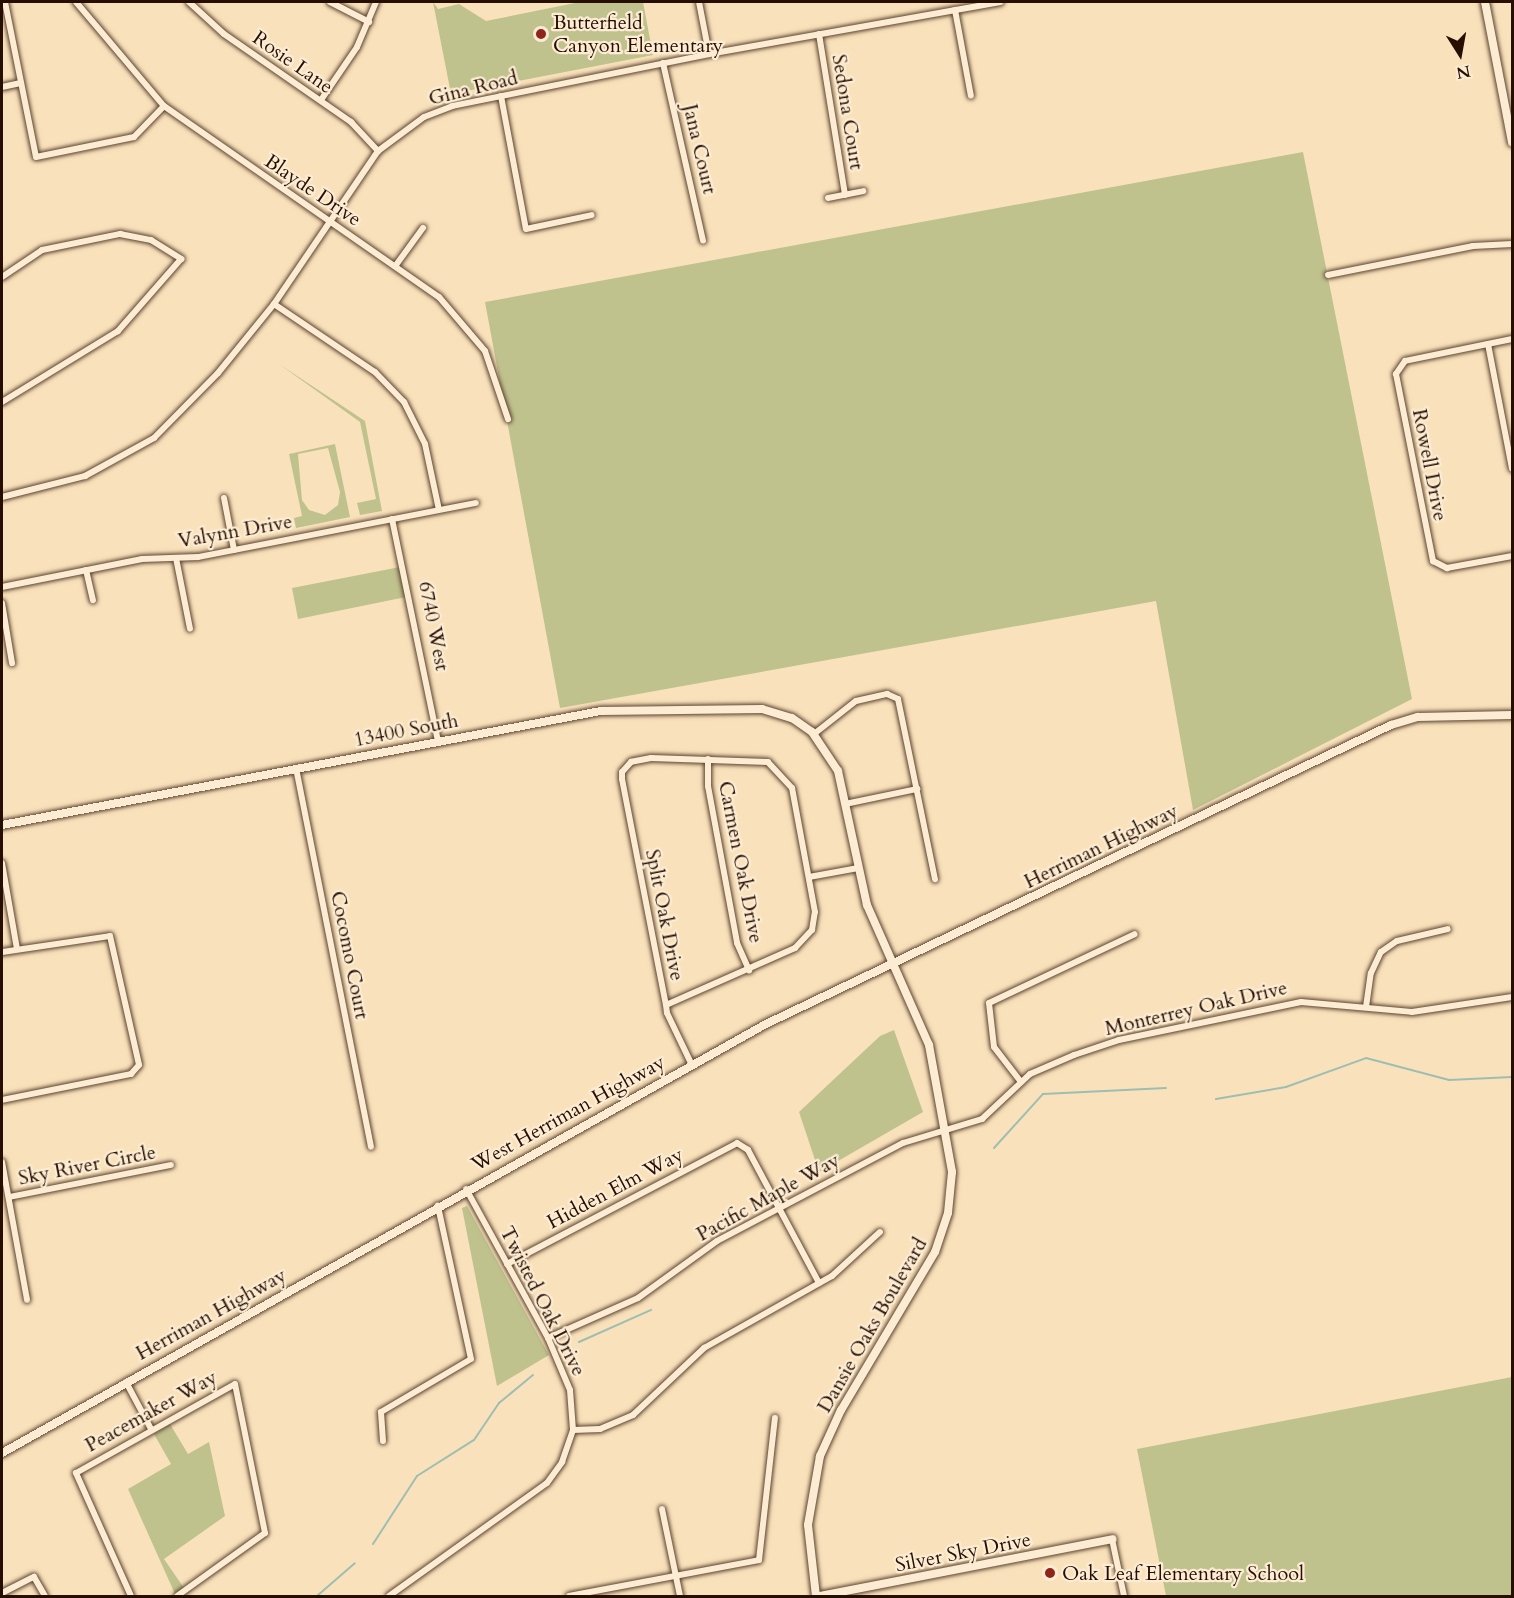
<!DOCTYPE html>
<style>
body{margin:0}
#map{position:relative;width:1514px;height:1598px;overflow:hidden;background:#f9e2bb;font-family:Cardo,serif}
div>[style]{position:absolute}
.green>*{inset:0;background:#c0c28e}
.stream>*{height:2px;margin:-1px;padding:0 1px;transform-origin:1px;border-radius:1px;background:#9ebeb1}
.roads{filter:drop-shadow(0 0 2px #5c4330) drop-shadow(0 0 2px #5c4330)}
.minor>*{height:6px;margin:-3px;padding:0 3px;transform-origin:3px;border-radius:3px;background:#fbecd3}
.tertiary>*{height:8px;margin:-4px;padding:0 4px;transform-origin:4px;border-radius:4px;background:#fbecd3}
.secondary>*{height:8px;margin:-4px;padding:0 4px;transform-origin:4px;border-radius:4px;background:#fbecd3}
.dots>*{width:16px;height:16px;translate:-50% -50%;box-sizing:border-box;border:3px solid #fbecd3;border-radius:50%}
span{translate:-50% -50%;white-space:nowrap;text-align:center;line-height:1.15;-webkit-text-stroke:4.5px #fbecd3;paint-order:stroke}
.poi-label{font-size:20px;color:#270e02}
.left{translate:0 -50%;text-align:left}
.street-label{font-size:20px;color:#270e02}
.frame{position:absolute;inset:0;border:3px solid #270e02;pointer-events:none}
.north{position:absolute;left:1430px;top:24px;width:60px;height:60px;-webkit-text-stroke:4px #fbecd3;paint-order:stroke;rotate:169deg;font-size:16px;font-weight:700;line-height:24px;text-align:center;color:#270e02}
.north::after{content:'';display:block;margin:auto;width:21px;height:27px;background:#270e02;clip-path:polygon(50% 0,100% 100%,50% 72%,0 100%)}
</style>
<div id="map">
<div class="green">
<i style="clip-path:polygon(433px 2px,438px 9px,459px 4px,486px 21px,580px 2px,643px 2px,653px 55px,451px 94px)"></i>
<i style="clip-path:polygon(1303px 152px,1412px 699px,1193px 810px,1156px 601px,560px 708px,485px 302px)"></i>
<i style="clip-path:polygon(279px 364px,365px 421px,382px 511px,360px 515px,357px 503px,376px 499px,360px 422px)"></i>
<i style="clip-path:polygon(evenodd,335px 444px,350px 517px,296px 528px,294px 518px,302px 516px,289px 454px,335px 444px,328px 448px,340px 492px,338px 505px,325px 515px,309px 510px,302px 500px,298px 454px,328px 448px)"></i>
<i style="clip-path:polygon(400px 567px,406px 597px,298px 619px,292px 588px)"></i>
<i style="clip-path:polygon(894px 1030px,923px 1112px,819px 1172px,799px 1112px,880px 1036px)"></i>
<i style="clip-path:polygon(467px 1206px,549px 1355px,497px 1386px,462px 1208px)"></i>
<i style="clip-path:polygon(1512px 1377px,1512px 1596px,1166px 1596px,1137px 1449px)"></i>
<i style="clip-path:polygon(170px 1424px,188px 1454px,209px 1442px,225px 1516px,164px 1559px,184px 1588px,175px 1594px,128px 1489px,171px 1464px,154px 1434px)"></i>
</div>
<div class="stream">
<i style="left:1216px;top:1099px;width:71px;rotate:-9.7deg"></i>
<i style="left:1286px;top:1087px;width:85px;rotate:-19.9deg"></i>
<i style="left:1366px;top:1058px;width:86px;rotate:14.8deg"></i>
<i style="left:1449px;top:1080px;width:63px;rotate:-2.7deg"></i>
<i style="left:994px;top:1148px;width:73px;rotate:-47.8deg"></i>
<i style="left:1043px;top:1094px;width:123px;rotate:-2.8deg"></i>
<i style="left:579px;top:1342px;width:79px;rotate:-24deg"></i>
<i style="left:373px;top:1544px;width:81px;rotate:-57.1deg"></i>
<i style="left:417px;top:1476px;width:67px;rotate:-32.3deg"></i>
<i style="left:474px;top:1440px;width:45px;rotate:-56deg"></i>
<i style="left:499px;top:1403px;width:44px;rotate:-39.5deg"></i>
<i style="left:317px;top:1596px;width:50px;rotate:-41deg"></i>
</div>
<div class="roads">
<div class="minor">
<i style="left:5px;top:2px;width:158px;rotate:78.7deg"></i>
<i style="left:36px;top:157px;width:100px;rotate:-11.5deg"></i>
<i style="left:134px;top:137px;width:43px;rotate:-45.9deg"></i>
<i style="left:76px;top:2px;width:136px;rotate:49.8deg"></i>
<i style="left:164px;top:106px;width:335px;rotate:34.8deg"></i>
<i style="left:439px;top:297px;width:71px;rotate:49.6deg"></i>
<i style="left:485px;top:351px;width:72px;rotate:71.3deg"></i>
<i style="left:189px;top:2px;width:47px;rotate:42.4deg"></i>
<i style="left:224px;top:34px;width:155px;rotate:34.7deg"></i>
<i style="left:351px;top:122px;width:40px;rotate:47deg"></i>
<i style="left:330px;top:2px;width:44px;rotate:27.1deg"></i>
<i style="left:699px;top:2px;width:53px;rotate:79.1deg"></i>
<i style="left:955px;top:10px;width:87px;rotate:79.5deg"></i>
<i style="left:819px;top:34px;width:163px;rotate:80.8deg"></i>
<i style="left:663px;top:63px;width:182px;rotate:77.3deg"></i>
<i style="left:2px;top:87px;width:19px;rotate:-12deg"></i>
<i style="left:501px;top:96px;width:135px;rotate:79.4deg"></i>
<i style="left:526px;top:229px;width:67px;rotate:-12deg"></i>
<i style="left:321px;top:100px;width:64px;rotate:-55.8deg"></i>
<i style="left:357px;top:47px;width:49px;rotate:-67.1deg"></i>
<i style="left:828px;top:198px;width:36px;rotate:-11deg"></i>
<i style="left:396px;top:265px;width:46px;rotate:-53.9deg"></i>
<i style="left:1328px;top:275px;width:148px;rotate:-11.3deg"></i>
<i style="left:1473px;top:246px;width:39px;rotate:-3deg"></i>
<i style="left:2px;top:277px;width:48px;rotate:-34deg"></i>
<i style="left:42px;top:250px;width:80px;rotate:-11.6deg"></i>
<i style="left:120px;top:234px;width:32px;rotate:11deg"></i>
<i style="left:151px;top:240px;width:36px;rotate:32deg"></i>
<i style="left:181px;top:259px;width:96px;rotate:131.2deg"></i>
<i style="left:118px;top:331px;width:136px;rotate:148.5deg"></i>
<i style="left:274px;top:304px;width:122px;rotate:34deg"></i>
<i style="left:375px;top:372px;width:42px;rotate:46deg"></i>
<i style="left:404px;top:402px;width:47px;rotate:63.4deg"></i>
<i style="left:425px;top:444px;width:67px;rotate:78deg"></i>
<i style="left:1512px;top:339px;width:109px;rotate:168.4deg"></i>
<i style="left:1405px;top:361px;width:16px;rotate:125deg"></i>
<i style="left:1396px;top:374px;width:191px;rotate:78.8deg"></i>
<i style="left:1433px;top:561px;width:16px;rotate:27deg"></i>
<i style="left:1447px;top:568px;width:66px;rotate:-10.5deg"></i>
<i style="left:1488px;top:344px;width:127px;rotate:79.1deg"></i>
<i style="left:2px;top:497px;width:86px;rotate:-14.2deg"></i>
<i style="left:85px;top:476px;width:79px;rotate:-28.8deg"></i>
<i style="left:154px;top:438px;width:91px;rotate:-45.4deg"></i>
<i style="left:218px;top:373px;width:89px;rotate:-50.9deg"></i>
<i style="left:274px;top:304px;width:185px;rotate:-55.8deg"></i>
<i style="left:378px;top:151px;width:57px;rotate:-36.5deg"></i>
<i style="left:424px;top:117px;width:30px;rotate:-21deg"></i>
<i style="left:452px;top:106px;width:262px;rotate:-11.4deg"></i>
<i style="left:709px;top:54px;width:296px;rotate:-10.1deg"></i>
<i style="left:224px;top:498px;width:53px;rotate:79.1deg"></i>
<i style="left:392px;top:519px;width:227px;rotate:78.3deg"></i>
<i style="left:176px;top:558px;width:72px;rotate:78.8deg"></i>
<i style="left:86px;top:570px;width:31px;rotate:77deg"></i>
<i style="left:2px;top:587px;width:143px;rotate:-11.3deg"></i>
<i style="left:142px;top:559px;width:56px;rotate:-2deg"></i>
<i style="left:198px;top:557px;width:283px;rotate:-11deg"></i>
<i style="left:2px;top:603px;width:61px;rotate:80.5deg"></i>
<i style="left:814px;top:734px;width:53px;rotate:-38.2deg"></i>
<i style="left:856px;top:701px;width:32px;rotate:-13deg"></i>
<i style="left:887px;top:694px;width:12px;rotate:24deg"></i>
<i style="left:898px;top:699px;width:184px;rotate:78.4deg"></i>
<i style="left:708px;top:759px;width:27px;rotate:90deg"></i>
<i style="left:708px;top:786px;width:160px;rotate:79.5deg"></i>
<i style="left:737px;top:943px;width:30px;rotate:66deg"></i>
<i style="left:296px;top:768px;width:386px;rotate:78.8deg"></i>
<i style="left:845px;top:804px;width:74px;rotate:-11.8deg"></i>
<i style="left:2px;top:863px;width:87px;rotate:80.1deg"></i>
<i style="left:809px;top:877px;width:50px;rotate:-10.4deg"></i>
<i style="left:2px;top:952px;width:109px;rotate:-8.4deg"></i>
<i style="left:110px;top:936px;width:132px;rotate:77.3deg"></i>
<i style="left:139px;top:1065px;width:12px;rotate:132deg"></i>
<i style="left:131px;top:1074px;width:132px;rotate:168.6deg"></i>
<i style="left:666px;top:1005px;width:141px;rotate:-23.8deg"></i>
<i style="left:795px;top:948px;width:25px;rotate:-47deg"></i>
<i style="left:812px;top:930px;width:18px;rotate:-81deg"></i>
<i style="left:815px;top:912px;width:126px;rotate:-100.5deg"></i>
<i style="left:792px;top:788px;width:35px;rotate:-133deg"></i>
<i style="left:768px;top:762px;width:117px;rotate:-178deg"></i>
<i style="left:651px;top:758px;width:20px;rotate:169deg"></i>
<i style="left:631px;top:762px;width:13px;rotate:132deg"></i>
<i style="left:622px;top:772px;width:7px;rotate:90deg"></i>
<i style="left:622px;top:779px;width:230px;rotate:79deg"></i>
<i style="left:666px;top:1005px;width:8px;rotate:83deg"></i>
<i style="left:667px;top:1013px;width:55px;rotate:64.4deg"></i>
<i style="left:1366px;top:1007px;width:34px;rotate:-82deg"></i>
<i style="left:1371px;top:973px;width:23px;rotate:-65deg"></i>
<i style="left:1381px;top:952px;width:19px;rotate:-35deg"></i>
<i style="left:1397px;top:941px;width:52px;rotate:-13.2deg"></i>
<i style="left:1021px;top:1082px;width:44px;rotate:-127.6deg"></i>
<i style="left:994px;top:1047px;width:44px;rotate:-96.5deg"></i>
<i style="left:989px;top:1003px;width:161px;rotate:-25.3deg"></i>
<i style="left:2px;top:1162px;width:140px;rotate:79.7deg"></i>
<i style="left:9px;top:1197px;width:165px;rotate:-11.2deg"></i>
<i style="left:507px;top:1264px;width:260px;rotate:-27.7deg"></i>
<i style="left:737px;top:1143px;width:13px;rotate:32deg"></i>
<i style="left:748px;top:1150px;width:151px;rotate:61.9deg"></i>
<i style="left:548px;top:1338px;width:98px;rotate:-24deg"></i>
<i style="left:638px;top:1298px;width:97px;rotate:-35.8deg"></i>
<i style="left:717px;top:1241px;width:210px;rotate:-27.8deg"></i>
<i style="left:903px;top:1143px;width:83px;rotate:-16.9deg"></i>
<i style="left:982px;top:1119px;width:66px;rotate:-43.2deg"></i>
<i style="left:1030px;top:1074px;width:48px;rotate:-23.4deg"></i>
<i style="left:1074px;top:1055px;width:47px;rotate:-18.4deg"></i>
<i style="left:1119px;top:1040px;width:186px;rotate:-11.8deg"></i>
<i style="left:1301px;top:1002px;width:111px;rotate:5.1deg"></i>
<i style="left:1412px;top:1012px;width:101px;rotate:-8.5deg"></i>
<i style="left:126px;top:1382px;width:53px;rotate:62deg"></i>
<i style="left:573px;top:1430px;width:27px;rotate:-2deg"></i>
<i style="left:600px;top:1429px;width:36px;rotate:-23deg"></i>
<i style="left:633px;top:1415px;width:98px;rotate:-43.3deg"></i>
<i style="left:704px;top:1348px;width:147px;rotate:-29.4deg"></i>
<i style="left:832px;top:1276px;width:65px;rotate:-42.5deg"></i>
<i style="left:383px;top:1441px;width:29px;rotate:-94deg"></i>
<i style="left:381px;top:1412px;width:104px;rotate:-30.5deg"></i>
<i style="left:471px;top:1359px;width:157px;rotate:-102.2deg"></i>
<i style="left:662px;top:1509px;width:89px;rotate:78.3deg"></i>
<i style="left:1112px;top:1539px;width:58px;rotate:78.1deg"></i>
<i style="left:2px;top:1593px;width:36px;rotate:-27deg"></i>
<i style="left:34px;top:1577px;width:22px;rotate:60deg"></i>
<i style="left:131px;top:1596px;width:135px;rotate:-114.1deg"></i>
<i style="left:76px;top:1473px;width:182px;rotate:-29.2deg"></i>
<i style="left:235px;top:1384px;width:152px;rotate:78.6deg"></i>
<i style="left:265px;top:1533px;width:108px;rotate:144.4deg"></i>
<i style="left:389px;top:1596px;width:194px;rotate:-35.6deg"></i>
<i style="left:547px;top:1483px;width:26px;rotate:-54deg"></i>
<i style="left:562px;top:1462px;width:34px;rotate:-71deg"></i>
<i style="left:573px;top:1430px;width:40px;rotate:-94.3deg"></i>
<i style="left:570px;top:1390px;width:56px;rotate:-112.9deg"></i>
<i style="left:548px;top:1338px;width:170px;rotate:-118.8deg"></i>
<i style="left:569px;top:1596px;width:193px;rotate:-10.7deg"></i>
<i style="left:759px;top:1560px;width:143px;rotate:-83.6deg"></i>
</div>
<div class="tertiary">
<i style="left:1485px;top:2px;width:143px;rotate:79.1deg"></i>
<i style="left:2px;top:825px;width:610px;rotate:-10.78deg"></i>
<i style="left:601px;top:711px;width:161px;rotate:-0.7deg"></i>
<i style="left:762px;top:709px;width:31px;rotate:17deg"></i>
<i style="left:792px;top:718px;width:24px;rotate:35deg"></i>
<i style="left:812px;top:732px;width:47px;rotate:56.3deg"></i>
<i style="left:838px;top:771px;width:137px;rotate:77.8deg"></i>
<i style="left:867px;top:905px;width:153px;rotate:66.1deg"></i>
<i style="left:929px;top:1045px;width:129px;rotate:79.7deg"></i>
<i style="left:952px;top:1172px;width:41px;rotate:95.6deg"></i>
<i style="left:948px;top:1213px;width:41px;rotate:108.4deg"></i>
<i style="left:935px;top:1252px;width:184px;rotate:120.7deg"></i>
<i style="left:841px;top:1410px;width:51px;rotate:114.5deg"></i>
<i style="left:820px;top:1456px;width:70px;rotate:99.9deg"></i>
<i style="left:808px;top:1525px;width:71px;rotate:83.6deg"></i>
<i style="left:820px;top:1596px;width:298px;rotate:-11deg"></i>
</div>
<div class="secondary">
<i style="left:2px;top:1453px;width:876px;rotate:-29.32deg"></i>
<i style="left:766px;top:1024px;width:693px;rotate:-25.57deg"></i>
<i style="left:1391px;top:725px;width:28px;rotate:-17deg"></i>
<i style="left:1418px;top:717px;width:94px;rotate:-1.2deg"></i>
</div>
</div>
<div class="dots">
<i style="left:541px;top:34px;background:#8f2418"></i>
<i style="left:1050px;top:1573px;background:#8f2418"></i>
</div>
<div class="poi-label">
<span class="left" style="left:553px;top:34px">Butterfield<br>Canyon Elementary</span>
<span class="left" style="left:1062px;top:1573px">Oak Leaf Elementary School</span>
</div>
<div class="street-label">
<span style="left:293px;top:62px;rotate:35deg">Rosie Lane</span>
<span style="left:473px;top:88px;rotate:-14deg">Gina Road</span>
<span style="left:848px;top:112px;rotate:81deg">Sedona Court</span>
<span style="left:700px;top:149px;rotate:77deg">Jana Court</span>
<span style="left:313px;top:190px;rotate:34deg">Blayde Drive</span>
<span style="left:1430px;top:465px;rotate:79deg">Rowell Drive</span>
<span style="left:235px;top:531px;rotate:-10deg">Valynn Drive</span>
<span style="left:434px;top:626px;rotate:79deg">6740 West</span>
<span style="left:406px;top:730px;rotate:-11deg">13400 South</span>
<span style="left:1101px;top:846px;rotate:-26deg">Herriman Highway</span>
<span style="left:741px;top:862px;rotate:79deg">Carmen Oak Drive</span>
<span style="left:665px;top:915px;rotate:79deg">Split Oak Drive</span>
<span style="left:350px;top:955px;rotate:79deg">Cocomo Court</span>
<span style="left:1196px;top:1008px;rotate:-13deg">Monterrey Oak Drive</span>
<span style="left:568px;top:1113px;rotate:-29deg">West Herriman Highway</span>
<span style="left:87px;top:1165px;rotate:-11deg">Sky River Circle</span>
<span style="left:615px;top:1188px;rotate:-28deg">Hidden Elm Way</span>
<span style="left:768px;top:1197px;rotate:-29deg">Pacific Maple Way</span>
<span style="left:543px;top:1301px;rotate:63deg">Twisted Oak Drive</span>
<span style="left:211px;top:1314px;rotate:-29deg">Herriman Highway</span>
<span style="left:872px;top:1325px;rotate:-60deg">Dansie Oaks Boulevard</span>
<span style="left:151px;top:1411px;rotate:-29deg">Peacemaker Way</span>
<span style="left:963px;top:1552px;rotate:-11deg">Silver Sky Drive</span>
</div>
<div class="frame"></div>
<div class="north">N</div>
</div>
